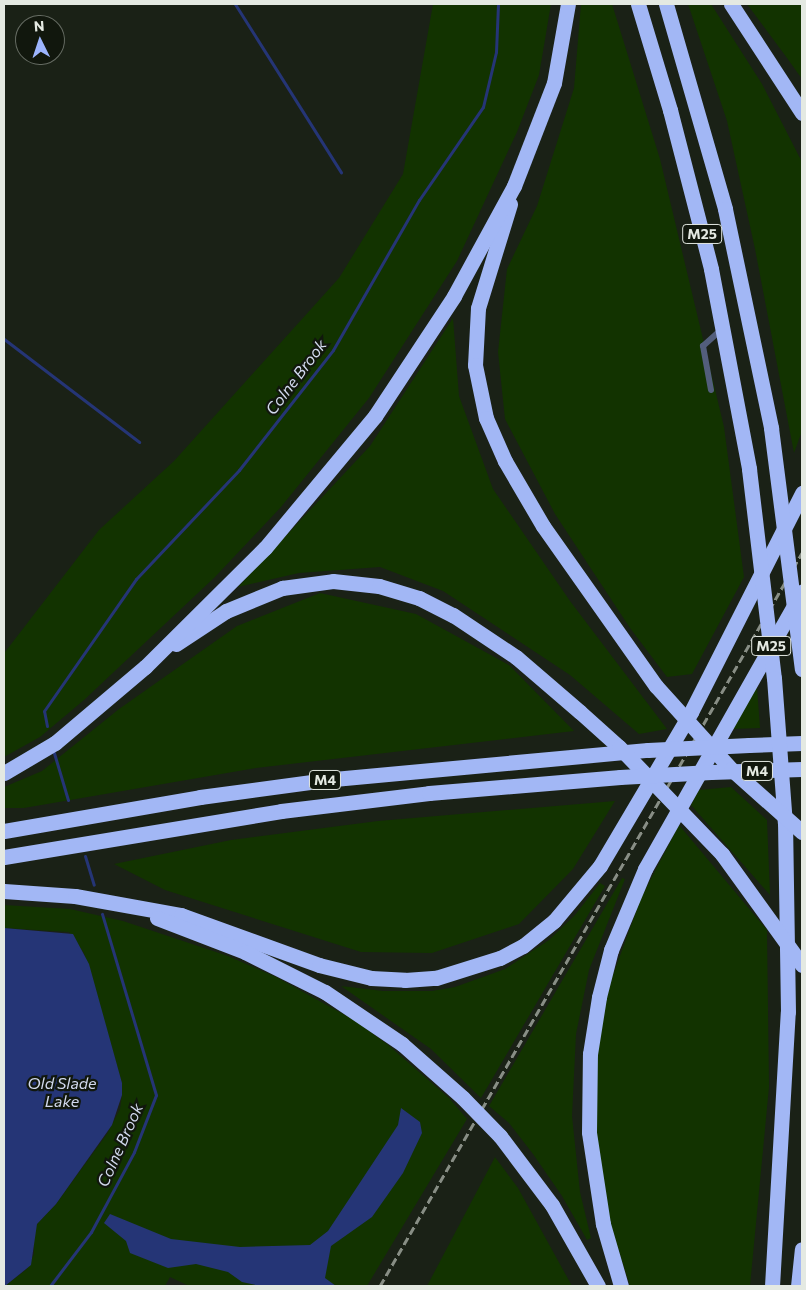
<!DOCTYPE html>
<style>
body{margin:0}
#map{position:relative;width:806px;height:1290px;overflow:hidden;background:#1a2116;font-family:Commissioner,sans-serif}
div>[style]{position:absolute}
.green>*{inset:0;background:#123300}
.water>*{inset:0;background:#253576}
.stream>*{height:3px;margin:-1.5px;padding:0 1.5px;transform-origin:1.5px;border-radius:1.5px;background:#253576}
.lane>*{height:6px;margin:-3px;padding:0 3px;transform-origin:3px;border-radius:3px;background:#535e7c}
.highway>*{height:15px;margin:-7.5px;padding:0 7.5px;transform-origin:7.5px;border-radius:7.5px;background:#a2b7f5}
.rail>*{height:3px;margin-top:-1.5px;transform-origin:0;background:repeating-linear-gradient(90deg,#888e85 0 8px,transparent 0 12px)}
.highway-bridge>*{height:15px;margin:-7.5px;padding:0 7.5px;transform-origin:7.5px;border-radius:7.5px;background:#a2b7f5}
span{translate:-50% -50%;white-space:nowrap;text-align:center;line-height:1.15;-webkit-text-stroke:4.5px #11170d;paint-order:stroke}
.shield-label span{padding:1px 4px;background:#11170d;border:1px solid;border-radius:4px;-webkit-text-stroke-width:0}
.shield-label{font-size:14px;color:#e4e9e2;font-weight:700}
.water-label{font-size:16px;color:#d1d8ec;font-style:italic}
.frame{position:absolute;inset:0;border:5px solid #e4e9e2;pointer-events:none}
.north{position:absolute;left:15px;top:15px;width:50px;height:50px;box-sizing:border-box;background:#11170d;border:1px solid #656b62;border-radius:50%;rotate:356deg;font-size:14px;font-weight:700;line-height:20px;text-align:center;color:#e4e9e2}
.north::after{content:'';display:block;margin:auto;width:18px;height:22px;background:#9cb4fd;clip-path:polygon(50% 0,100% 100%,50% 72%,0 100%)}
</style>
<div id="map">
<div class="green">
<i style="clip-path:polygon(433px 4px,551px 4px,539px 75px,517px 132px,457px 261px,369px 398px,281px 507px,215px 577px,84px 700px,40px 737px,4px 757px,5px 652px,99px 530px,174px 461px,339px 278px,403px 174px)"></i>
<i style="clip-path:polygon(581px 4px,612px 4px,660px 159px,724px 427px,744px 577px,692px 674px,667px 677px,630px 628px,555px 514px,505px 419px,498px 352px,507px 269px,537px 206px,574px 88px)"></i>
<i style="clip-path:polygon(688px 4px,711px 4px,762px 84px,802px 162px,802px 431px,794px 453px,755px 249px,727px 121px)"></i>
<i style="clip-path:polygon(747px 4px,802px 4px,802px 79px,787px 58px)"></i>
<i style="clip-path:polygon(453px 318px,459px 396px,493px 489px,570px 601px,667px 729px,639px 734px,570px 675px,443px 591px,380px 567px,299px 573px,238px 587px,370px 446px)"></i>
<i style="clip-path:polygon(320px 593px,416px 614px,509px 665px,574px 731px,256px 768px,24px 808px,4px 808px,4px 787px,42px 771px,119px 709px,237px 626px)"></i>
<i style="clip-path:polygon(757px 687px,760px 728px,732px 729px)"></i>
<i style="clip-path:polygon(731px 787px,767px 820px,770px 895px,691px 805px,699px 790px)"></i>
<i style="clip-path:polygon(615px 801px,573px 869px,519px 924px,432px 953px,361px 952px,165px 890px,114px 864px,231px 840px,378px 821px)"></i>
<i style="clip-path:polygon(679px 825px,767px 930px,769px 1087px,750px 1286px,630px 1286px,610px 1222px,596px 1142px,596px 1072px,602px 1015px,612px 978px,641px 898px)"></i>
<i style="clip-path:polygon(622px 878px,625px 879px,589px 970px,576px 1034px,572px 1116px,580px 1192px,591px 1238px,587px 1240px,562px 1196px,533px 1154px,509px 1123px,489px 1106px)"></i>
<i style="clip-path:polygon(600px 883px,605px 886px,481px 1098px,431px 1049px,341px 986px,383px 991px,432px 991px,455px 987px,505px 969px,549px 940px,575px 915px)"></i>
<i style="clip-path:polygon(4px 905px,70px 909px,123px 921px,228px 956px,276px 977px,352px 1019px,387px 1044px,449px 1098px,467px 1119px,367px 1286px,189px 1286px,170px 1277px,165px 1286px,5px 1286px,27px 1269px,34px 1254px,33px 1233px,37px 1224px,56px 1204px,107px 1134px,120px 1109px,122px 1095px,122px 1083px,84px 953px,69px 932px,4px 928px)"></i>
<i style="clip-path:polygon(495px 1157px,518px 1188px,572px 1286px,427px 1286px)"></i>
</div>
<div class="water">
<i style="clip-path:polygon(4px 928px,73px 934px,89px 964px,122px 1083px,122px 1095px,112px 1125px,56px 1204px,37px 1224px,31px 1265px,5px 1286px)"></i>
<i style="clip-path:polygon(401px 1108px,420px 1122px,422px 1133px,403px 1173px,372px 1217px,331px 1246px,325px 1278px,336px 1286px,260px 1286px,242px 1282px,228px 1272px,196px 1264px,168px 1268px,130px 1253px,126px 1241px,104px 1223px,110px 1214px,171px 1239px,240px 1247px,310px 1245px,328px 1231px,398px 1125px)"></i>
</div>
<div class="stream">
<i style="left:235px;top:4px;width:199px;rotate:57.8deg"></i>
<i style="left:4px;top:339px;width:170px;rotate:37.3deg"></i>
<i style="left:47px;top:726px;width:15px;rotate:-101deg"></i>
<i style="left:44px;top:711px;width:161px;rotate:-55.1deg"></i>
<i style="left:136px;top:579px;width:150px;rotate:-46.6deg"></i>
<i style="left:239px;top:470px;width:152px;rotate:-51.9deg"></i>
<i style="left:333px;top:350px;width:173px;rotate:-60.2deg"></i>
<i style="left:419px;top:200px;width:113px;rotate:-55.5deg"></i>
<i style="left:483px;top:107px;width:57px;rotate:-76.7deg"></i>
<i style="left:496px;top:52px;width:48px;rotate:-87.6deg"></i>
<i style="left:54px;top:753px;width:49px;rotate:73.4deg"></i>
<i style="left:85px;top:856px;width:30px;rotate:73deg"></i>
<i style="left:50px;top:1286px;width:68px;rotate:-52.8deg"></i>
<i style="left:91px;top:1232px;width:91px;rotate:-61.7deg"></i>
<i style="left:134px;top:1152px;width:61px;rotate:-68.9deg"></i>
<i style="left:156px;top:1095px;width:189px;rotate:-106.6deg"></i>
</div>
<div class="lane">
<i style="left:711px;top:390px;width:45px;rotate:-100.3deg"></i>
<i style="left:703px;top:346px;width:24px;rotate:-42deg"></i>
</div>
<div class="highway">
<i style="left:638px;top:4px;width:111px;rotate:73.2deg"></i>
<i style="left:670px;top:110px;width:164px;rotate:75.5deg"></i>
<i style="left:711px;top:269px;width:204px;rotate:79.2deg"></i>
<i style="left:666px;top:4px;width:213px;rotate:73.9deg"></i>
<i style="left:725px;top:209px;width:224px;rotate:78.1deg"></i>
<i style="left:731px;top:4px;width:130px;rotate:56.9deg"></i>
<i style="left:510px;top:204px;width:109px;rotate:107.1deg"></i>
<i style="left:478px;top:308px;width:57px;rotate:93deg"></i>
<i style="left:475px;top:365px;width:54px;rotate:78.3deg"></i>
<i style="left:486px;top:418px;width:47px;rotate:66.2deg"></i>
<i style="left:505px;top:461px;width:75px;rotate:59.7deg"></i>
<i style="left:543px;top:526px;width:196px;rotate:54.8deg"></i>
<i style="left:176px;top:644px;width:60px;rotate:-33.4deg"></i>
<i style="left:226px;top:611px;width:61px;rotate:-22.3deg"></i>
<i style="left:282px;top:588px;width:51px;rotate:-7.8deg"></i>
<i style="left:333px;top:581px;width:46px;rotate:6.2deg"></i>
<i style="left:379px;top:586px;width:42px;rotate:16.7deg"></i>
<i style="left:419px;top:598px;width:38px;rotate:27deg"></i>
<i style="left:453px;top:615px;width:76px;rotate:33.7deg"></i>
<i style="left:516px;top:657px;width:84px;rotate:40.7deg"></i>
<i style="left:749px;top:745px;width:53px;rotate:-2.2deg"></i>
<i style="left:711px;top:772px;width:91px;rotate:-1.9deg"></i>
<i style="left:4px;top:773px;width:59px;rotate:-30.5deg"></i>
<i style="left:55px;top:743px;width:118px;rotate:-40.2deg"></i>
<i style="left:145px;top:667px;width:169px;rotate:-44.8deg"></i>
<i style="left:265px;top:548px;width:172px;rotate:-50.2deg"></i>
<i style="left:375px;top:416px;width:144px;rotate:-56.6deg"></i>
<i style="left:454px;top:296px;width:125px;rotate:-61.4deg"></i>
<i style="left:514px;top:186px;width:110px;rotate:-68.8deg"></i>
<i style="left:554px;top:83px;width:80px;rotate:-80deg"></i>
<i style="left:4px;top:831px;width:199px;rotate:-9.8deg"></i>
<i style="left:200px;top:797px;width:135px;rotate:-7.7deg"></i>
<i style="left:334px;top:779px;width:315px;rotate:-5.3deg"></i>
<i style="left:4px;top:857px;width:281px;rotate:-9.4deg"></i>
<i style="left:281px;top:811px;width:149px;rotate:-6.9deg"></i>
<i style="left:429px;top:793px;width:192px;rotate:-4.8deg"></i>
<i style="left:4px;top:891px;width:71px;rotate:4deg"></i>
<i style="left:75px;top:896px;width:108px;rotate:10.2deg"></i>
<i style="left:181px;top:915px;width:147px;rotate:19.9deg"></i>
<i style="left:319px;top:965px;width:54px;rotate:14deg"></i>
<i style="left:371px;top:978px;width:34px;rotate:3deg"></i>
<i style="left:405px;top:980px;width:31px;rotate:-4deg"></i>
<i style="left:436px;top:978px;width:67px;rotate:-17.4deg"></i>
<i style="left:500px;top:958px;width:26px;rotate:-28deg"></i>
<i style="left:523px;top:946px;width:40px;rotate:-39deg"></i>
<i style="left:554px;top:921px;width:72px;rotate:-50.1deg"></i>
<i style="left:600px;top:866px;width:179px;rotate:-59.4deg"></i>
<i style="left:691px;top:712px;width:246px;rotate:-63.1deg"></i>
<i style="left:157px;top:918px;width:94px;rotate:21.1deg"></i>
<i style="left:245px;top:952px;width:89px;rotate:26.6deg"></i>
<i style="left:325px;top:992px;width:93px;rotate:34deg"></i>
<i style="left:402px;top:1044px;width:81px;rotate:41.5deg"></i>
<i style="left:500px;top:1136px;width:86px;rotate:53deg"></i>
<i style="left:552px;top:1205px;width:93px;rotate:60.4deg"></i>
<i style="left:621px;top:1286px;width:65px;rotate:-106.2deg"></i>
<i style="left:603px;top:1224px;width:93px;rotate:-98.7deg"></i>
<i style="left:589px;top:1132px;width:78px;rotate:-89.3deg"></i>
<i style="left:590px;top:1054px;width:58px;rotate:-81deg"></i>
<i style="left:599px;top:997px;width:49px;rotate:-75.7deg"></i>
<i style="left:611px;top:950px;width:88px;rotate:-67.2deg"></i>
<i style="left:645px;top:869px;width:319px;rotate:-60.5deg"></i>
<i style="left:772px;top:1286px;width:274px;rotate:-86.7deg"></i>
<i style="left:788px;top:1012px;width:189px;rotate:-90.9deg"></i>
<i style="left:798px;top:1286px;width:37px;rotate:-84deg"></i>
</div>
<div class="rail">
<i style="left:380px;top:1286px;width:846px;rotate:-60.07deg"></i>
</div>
<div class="highway-bridge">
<i style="left:771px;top:428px;width:243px;rotate:82.7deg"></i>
<i style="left:749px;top:469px;width:210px;rotate:83.2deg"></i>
<i style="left:774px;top:678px;width:145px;rotate:85.7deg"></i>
<i style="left:656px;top:686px;width:112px;rotate:47.9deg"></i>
<i style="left:731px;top:769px;width:95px;rotate:41.6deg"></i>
<i style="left:580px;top:712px;width:52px;rotate:41.9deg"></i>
<i style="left:619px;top:747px;width:149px;rotate:46.1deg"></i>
<i style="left:722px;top:854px;width:137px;rotate:54.2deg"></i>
<i style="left:648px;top:750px;width:101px;rotate:-2.8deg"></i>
<i style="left:620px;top:777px;width:91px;rotate:-3.1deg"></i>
<i style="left:463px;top:1098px;width:53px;rotate:45.8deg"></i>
</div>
<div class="shield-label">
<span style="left:702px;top:234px">M25</span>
<span style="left:771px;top:646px">M25</span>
<span style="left:757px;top:771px">M4</span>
<span style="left:325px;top:780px">M4</span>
</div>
<div class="water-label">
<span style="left:296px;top:377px;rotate:-53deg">Colne Brook</span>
<span style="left:62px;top:1092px">Old Slade<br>Lake</span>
<span style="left:120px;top:1145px;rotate:-66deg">Colne Brook</span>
</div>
<div class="frame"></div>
<div class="north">N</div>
</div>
